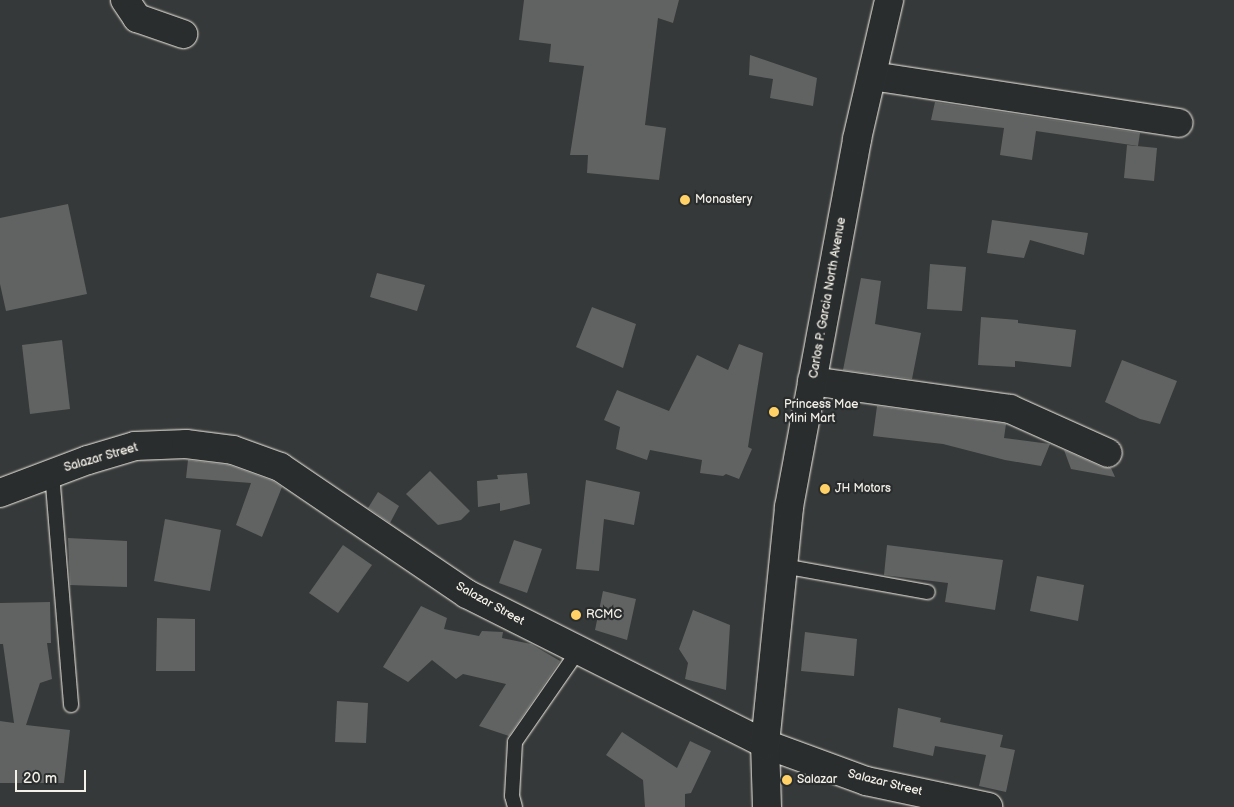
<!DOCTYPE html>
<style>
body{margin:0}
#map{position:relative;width:1234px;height:807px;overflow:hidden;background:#363939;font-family:"Balsamiq Sans",sans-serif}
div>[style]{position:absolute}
.building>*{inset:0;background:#616362}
.roads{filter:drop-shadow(0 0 1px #f4f1e8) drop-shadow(0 0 1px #f4f1e8)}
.lane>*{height:14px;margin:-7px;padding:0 7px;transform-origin:7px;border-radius:7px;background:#2a2d2e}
.street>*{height:28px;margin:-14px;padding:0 14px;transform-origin:14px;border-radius:14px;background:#2a2d2e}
.secondary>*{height:28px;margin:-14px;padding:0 14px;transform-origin:14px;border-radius:14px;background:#2a2d2e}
.primary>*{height:28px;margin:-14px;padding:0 14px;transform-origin:14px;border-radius:14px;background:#2a2d2e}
.dots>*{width:14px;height:14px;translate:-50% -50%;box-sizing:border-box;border:2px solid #2a2d2e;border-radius:50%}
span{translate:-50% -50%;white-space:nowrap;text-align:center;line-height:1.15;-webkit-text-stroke:4.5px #2a2d2e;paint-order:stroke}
.poi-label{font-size:12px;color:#f4f1e8}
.left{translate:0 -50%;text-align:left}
.street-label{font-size:12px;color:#f4f1e8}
.scale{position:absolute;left:15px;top:770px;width:71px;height:22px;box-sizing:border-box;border:2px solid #f4f1e8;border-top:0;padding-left:6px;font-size:15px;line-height:18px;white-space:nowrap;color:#f4f1e8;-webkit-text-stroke:4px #2a2d2e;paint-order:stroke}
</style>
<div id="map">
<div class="building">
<i style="clip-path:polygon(524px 0,679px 0,673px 23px,658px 18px,645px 125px,666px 128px,659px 180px,587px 173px,588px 155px,570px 155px,584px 66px,549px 62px,551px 44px,519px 40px)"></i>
<i style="clip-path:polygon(750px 55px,817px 78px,813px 106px,770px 98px,773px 79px,749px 75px)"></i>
<i style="clip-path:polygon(935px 102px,1140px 133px,1138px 146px,1036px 131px,1032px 160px,1000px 155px,1004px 128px,931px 120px)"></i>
<i style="clip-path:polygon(1127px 145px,1157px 148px,1154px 181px,1124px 178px)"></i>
<i style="clip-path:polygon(68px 204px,87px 294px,6px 311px,0 284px,0 218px)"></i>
<i style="clip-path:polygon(992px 220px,1088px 233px,1084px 255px,1030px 240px,1024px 258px,987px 253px)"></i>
<i style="clip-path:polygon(930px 264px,966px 267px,962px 311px,927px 309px)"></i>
<i style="clip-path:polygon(377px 273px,425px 285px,417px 311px,370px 297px)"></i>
<i style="clip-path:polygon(861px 278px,881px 281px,875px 324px,921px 333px,912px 379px,843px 370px)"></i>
<i style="clip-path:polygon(592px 307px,636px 324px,623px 368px,576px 347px)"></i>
<i style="clip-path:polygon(981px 317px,1018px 320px,1018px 323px,1076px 330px,1071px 367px,1015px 361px,1015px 367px,978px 365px)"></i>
<i style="clip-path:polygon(62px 340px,70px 409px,30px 414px,22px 345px)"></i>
<i style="clip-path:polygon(739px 344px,763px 353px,748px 447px,752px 449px,739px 479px,726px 474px,723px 476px,700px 473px,702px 460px,650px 450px,647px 460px,616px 449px,620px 427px,604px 420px,617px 390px,669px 411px,697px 355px,728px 370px)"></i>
<i style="clip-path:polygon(1122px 360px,1177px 381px,1160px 424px,1140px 419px,1105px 402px)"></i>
<i style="clip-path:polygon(877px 406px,1006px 424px,1004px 438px,1050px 444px,1041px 466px,1005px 460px,943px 444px,873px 436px)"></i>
<i style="clip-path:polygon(1064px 450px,1102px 467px,1111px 468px,1115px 477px,1071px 469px)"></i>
<i style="clip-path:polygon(188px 460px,229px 465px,273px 481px,282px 487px,262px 537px,236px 525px,251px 483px,186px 478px)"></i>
<i style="clip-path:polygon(430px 471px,470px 511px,461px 520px,438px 525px,406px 494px)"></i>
<i style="clip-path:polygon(527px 473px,530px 504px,500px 511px,500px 503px,478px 507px,477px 481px,498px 479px,497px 475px)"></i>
<i style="clip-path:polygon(586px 480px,640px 492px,634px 525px,604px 519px,599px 571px,576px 569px)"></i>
<i style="clip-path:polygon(378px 492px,399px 506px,390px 523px,368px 508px)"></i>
<i style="clip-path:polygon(165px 519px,221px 530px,210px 591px,154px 581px)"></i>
<i style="clip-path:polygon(68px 538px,127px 541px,127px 587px,70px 585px)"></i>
<i style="clip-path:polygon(514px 540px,542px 549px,527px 593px,499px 583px)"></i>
<i style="clip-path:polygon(343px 545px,372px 565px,338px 613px,309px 593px)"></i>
<i style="clip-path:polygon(887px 545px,1003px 560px,995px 610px,945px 602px,948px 583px,884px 575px)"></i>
<i style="clip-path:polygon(1037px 576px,1084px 585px,1078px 621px,1030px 611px)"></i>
<i style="clip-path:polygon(603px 591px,636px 599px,627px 640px,595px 630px)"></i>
<i style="clip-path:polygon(50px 602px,51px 643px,47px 643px,52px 679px,40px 683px,26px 725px,70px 730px,64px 783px,0 783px,0 721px,14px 723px,3px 644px,0 644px,0 603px)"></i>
<i style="clip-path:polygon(421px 606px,447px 618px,444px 629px,479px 636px,482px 631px,503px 632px,502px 638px,531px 644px,560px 661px,509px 736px,479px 726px,506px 684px,463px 674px,456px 679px,432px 660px,408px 682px,383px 667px)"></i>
<i style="clip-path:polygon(693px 610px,730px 625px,726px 690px,685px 679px,688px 663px,679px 649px)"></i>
<i style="clip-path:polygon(157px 618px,195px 619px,195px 671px,156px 671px)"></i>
<i style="clip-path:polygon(805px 632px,857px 639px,854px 676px,801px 671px)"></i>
<i style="clip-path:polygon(337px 701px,368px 703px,366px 743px,335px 742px)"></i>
<i style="clip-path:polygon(898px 708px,941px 718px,940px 722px,1003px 735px,1000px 747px,1015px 750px,1006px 792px,979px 786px,986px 755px,935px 746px,933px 756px,893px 747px)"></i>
<i style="clip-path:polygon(622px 732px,677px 768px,690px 741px,711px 751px,691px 793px,685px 794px,685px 807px,645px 807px,643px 780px,606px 755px)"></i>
</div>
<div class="roads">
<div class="lane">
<i style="left:52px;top:473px;width:233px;rotate:85.3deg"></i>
<i style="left:783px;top:566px;width:147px;rotate:10.2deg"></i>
<i style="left:515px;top:807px;width:11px;rotate:-105deg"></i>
<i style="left:512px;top:796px;width:54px;rotate:-86.8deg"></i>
<i style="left:515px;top:742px;width:111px;rotate:-55.3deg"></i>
</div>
<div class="street">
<i style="left:125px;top:0;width:22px;rotate:56deg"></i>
<i style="left:137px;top:18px;width:49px;rotate:19.2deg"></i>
<i style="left:872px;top:76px;width:310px;rotate:8.7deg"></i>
<i style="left:812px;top:381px;width:200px;rotate:8deg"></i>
<i style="left:1010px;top:409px;width:107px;rotate:24.2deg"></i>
</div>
<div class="secondary">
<i style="left:0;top:493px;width:94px;rotate:-20.6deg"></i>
<i style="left:88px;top:460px;width:49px;rotate:-16.6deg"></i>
<i style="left:135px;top:446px;width:51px;rotate:-2.2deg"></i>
<i style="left:186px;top:444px;width:47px;rotate:7.3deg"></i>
<i style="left:233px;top:450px;width:50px;rotate:19.9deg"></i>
<i style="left:280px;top:467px;width:226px;rotate:34.2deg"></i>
<i style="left:467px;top:594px;width:334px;rotate:26.7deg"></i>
<i style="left:765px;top:744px;width:108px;rotate:20.1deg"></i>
<i style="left:866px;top:781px;width:125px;rotate:12deg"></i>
</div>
<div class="primary">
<i style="left:767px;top:807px;width:63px;rotate:-91.8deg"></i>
<i style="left:765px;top:744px;width:238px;rotate:-84.2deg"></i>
<i style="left:789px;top:507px;width:374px;rotate:-79.5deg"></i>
<i style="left:857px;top:139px;width:143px;rotate:-77deg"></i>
</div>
</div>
<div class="dots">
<i style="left:685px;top:200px;background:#ffd166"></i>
<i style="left:774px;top:412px;background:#ffd166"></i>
<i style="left:825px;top:489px;background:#ffd166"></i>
<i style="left:576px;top:615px;background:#ffd166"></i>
<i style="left:787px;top:780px;background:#ffd166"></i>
</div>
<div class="poi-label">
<span class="left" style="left:695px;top:200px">Monastery</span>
<span class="left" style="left:784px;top:412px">Princess Mae<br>Mini Mart</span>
<span class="left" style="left:835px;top:489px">JH Motors</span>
<span class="left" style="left:586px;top:615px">RCMC</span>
<span class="left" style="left:797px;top:780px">Salazar</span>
</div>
<div class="street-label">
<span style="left:828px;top:298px;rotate:-80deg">Carlos P. Garcia North Avenue</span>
<span style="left:101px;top:458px;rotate:-16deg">Salazar Street</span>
<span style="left:490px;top:604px;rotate:29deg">Salazar Street</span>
<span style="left:885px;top:783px;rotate:14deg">Salazar Street</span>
</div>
<div class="scale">20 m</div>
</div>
